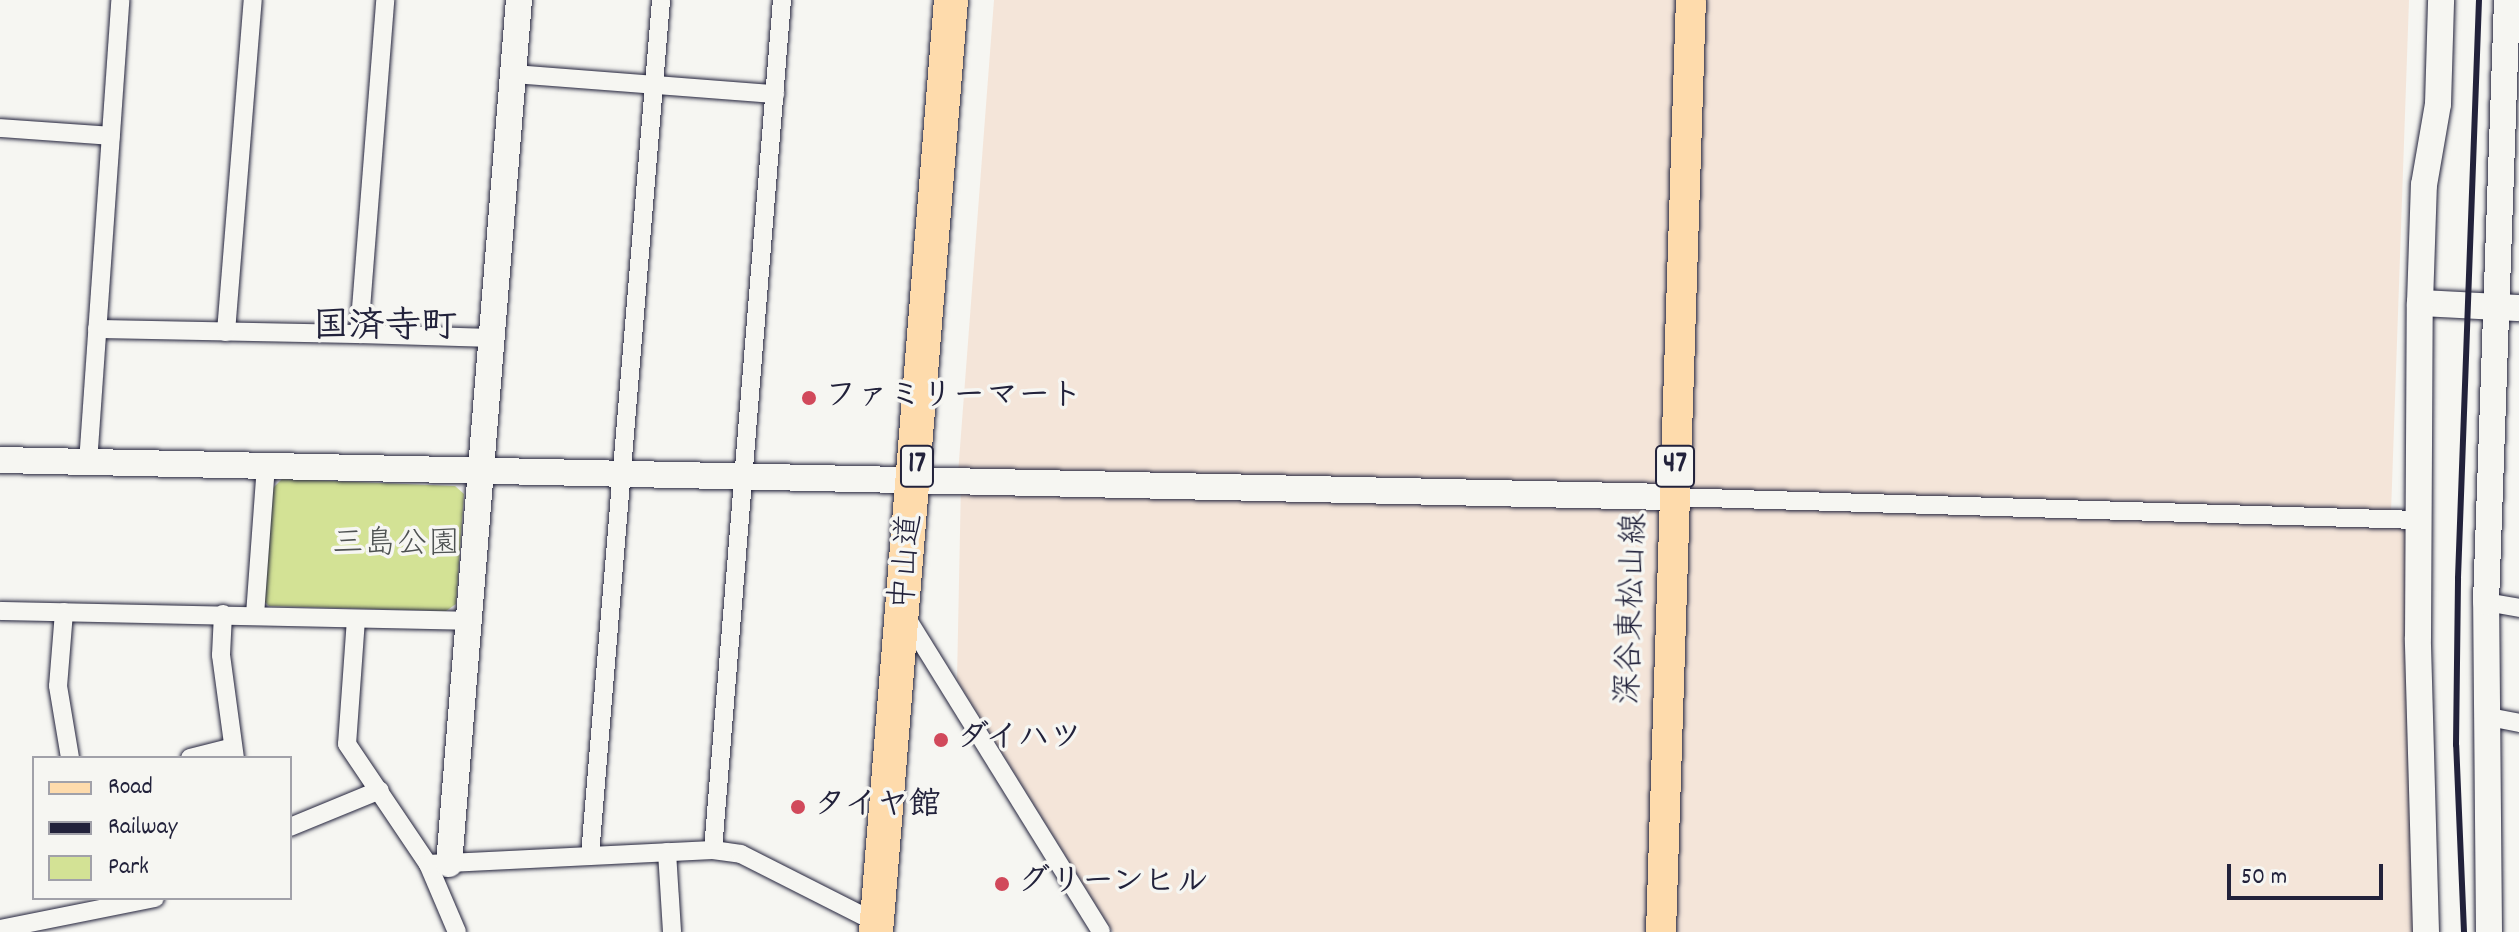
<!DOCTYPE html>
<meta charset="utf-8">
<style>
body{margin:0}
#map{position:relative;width:2519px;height:932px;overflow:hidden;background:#f6f6f2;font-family:Dekko,"Klee One",sans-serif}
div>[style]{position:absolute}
.built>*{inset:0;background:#f4e5d9}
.green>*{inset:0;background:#d3e295}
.roads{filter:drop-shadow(0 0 2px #22223b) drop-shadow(0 0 2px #22223b)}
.street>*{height:18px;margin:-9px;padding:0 9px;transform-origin:9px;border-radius:9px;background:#f6f6f2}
.secondary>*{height:26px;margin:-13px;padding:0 13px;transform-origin:13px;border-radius:13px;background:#f6f6f2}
.primary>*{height:30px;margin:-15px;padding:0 15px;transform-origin:15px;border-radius:15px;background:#fedbac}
.highway>*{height:34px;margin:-17px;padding:0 17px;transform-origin:17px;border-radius:17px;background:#fedbac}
.rail>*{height:6px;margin:-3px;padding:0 3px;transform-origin:3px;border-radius:3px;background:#22223b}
.dots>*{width:22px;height:22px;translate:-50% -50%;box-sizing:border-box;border:4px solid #f6f6f2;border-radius:50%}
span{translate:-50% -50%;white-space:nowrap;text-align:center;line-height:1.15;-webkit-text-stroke:7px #f6f6f2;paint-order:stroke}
.shield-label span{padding:2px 6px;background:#f6f6f2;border:2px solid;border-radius:6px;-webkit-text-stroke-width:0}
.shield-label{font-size:30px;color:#22223b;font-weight:700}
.poi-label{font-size:32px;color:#22223b;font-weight:700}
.left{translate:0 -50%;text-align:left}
.park-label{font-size:32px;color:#4e5252}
.street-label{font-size:32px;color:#22223b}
.quarter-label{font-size:36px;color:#22223b;font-weight:700}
.legend{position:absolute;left:32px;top:756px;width:260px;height:144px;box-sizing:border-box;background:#f6f6f2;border:2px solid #a1a1a9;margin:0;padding:10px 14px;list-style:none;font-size:24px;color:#22223b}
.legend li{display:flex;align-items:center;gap:16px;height:40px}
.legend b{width:40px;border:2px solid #a1a1a9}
.scale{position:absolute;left:2227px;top:864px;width:156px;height:36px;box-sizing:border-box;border:4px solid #22223b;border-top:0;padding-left:10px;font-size:24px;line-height:28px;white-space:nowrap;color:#22223b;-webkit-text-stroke:6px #f6f6f2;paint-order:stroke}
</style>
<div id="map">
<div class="built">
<i style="clip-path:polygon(994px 0,2409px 0,2391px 513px,958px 474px)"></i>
<i style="clip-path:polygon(961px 483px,2418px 520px,2426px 932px,1113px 932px,957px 680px)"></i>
</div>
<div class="green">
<i style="clip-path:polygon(282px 479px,455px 486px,464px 494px,456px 604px,446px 611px,269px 606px,262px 599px,271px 490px)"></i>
</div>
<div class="roads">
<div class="street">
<i style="left:513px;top:74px;width:263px;rotate:4.4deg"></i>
<i style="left:0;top:128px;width:111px;rotate:4.1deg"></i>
<i style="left:97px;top:329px;width:262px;rotate:1.1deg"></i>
<i style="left:359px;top:334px;width:335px;rotate:-85.5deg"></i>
<i style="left:226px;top:332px;width:333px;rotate:-85.4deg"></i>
<i style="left:359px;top:334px;width:133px;rotate:1.7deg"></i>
<i style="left:88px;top:463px;width:464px;rotate:-86deg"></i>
<i style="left:1673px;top:497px;width:745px;rotate:1.77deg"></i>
<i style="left:2486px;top:602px;width:34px;rotate:10deg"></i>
<i style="left:0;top:611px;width:469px;rotate:1.2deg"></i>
<i style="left:64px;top:612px;width:74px;rotate:94.6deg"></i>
<i style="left:58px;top:686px;width:73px;rotate:80.5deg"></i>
<i style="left:223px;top:614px;width:41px;rotate:92.8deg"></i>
<i style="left:221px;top:655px;width:104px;rotate:82.3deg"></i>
<i style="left:255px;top:615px;width:149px;rotate:-85.8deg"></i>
<i style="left:906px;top:617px;width:370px;rotate:58.2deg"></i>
<i style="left:356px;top:619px;width:125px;rotate:94.1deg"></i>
<i style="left:347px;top:744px;width:145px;rotate:56deg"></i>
<i style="left:428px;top:864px;width:74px;rotate:66.9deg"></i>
<i style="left:2484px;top:716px;width:36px;rotate:11deg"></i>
<i style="left:190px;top:758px;width:44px;rotate:-14.3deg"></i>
<i style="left:290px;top:827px;width:97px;rotate:-22.3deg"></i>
<i style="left:713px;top:850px;width:853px;rotate:-85.36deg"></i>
<i style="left:667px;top:852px;width:80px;rotate:86.4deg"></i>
<i style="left:590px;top:855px;width:858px;rotate:-85.25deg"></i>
<i style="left:428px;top:864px;width:285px;rotate:-2.8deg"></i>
<i style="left:713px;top:850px;width:28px;rotate:8deg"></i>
<i style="left:741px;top:854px;width:153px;rotate:26.9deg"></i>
<i style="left:0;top:929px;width:158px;rotate:-11.3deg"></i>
</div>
<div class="secondary">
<i style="left:2420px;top:303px;width:99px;rotate:2.9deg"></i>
<i style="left:0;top:460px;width:1673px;rotate:1.27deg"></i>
<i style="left:449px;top:864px;width:867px;rotate:-85.37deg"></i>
<i style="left:2426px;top:932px;width:294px;rotate:-91.6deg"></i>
<i style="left:2418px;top:638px;width:335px;rotate:-89.7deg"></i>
<i style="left:2420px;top:303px;width:118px;rotate:-88.1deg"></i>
<i style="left:2424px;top:185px;width:82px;rotate:-80.2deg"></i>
<i style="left:2438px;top:104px;width:104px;rotate:-88.3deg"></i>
<i style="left:2489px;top:932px;width:330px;rotate:-90.5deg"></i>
<i style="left:2486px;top:602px;width:602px;rotate:-88deg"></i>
</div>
<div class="primary">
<i style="left:1661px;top:932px;width:932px;rotate:-88.16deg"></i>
</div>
<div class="highway">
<i style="left:876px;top:932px;width:935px;rotate:-85.4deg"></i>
</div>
</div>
<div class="rail">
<i style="left:2464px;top:932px;width:187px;rotate:-92.4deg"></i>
<i style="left:2456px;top:745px;width:167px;rotate:-89.3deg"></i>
<i style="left:2458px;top:578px;width:578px;rotate:-87.92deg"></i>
</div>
<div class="dots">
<i style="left:809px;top:398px;background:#d1495b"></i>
<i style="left:941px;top:740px;background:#d1495b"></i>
<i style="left:798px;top:807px;background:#d1495b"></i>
<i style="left:1002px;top:884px;background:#d1495b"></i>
</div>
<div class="shield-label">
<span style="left:917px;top:466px">17</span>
<span style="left:1675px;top:466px">47</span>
</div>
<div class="poi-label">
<span class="left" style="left:825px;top:398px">ファミリーマート</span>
<span class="left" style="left:957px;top:740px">ダイハツ</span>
<span class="left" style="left:814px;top:807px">タイヤ館</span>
<span class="left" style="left:1018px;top:884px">グリーンヒル</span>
</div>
<div class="park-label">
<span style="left:396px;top:546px">三島公園</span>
</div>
<div class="street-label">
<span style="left:909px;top:562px;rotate:-85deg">中山道</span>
<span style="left:1634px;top:609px;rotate:-88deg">深谷東松山線</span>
</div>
<div class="quarter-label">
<span style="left:385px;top:330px">国済寺町</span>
</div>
<ul class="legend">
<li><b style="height:10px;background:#fedbac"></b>Road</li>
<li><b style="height:10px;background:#22223b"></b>Railway</li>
<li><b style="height:22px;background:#d3e295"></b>Park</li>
</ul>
<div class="scale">50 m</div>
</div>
